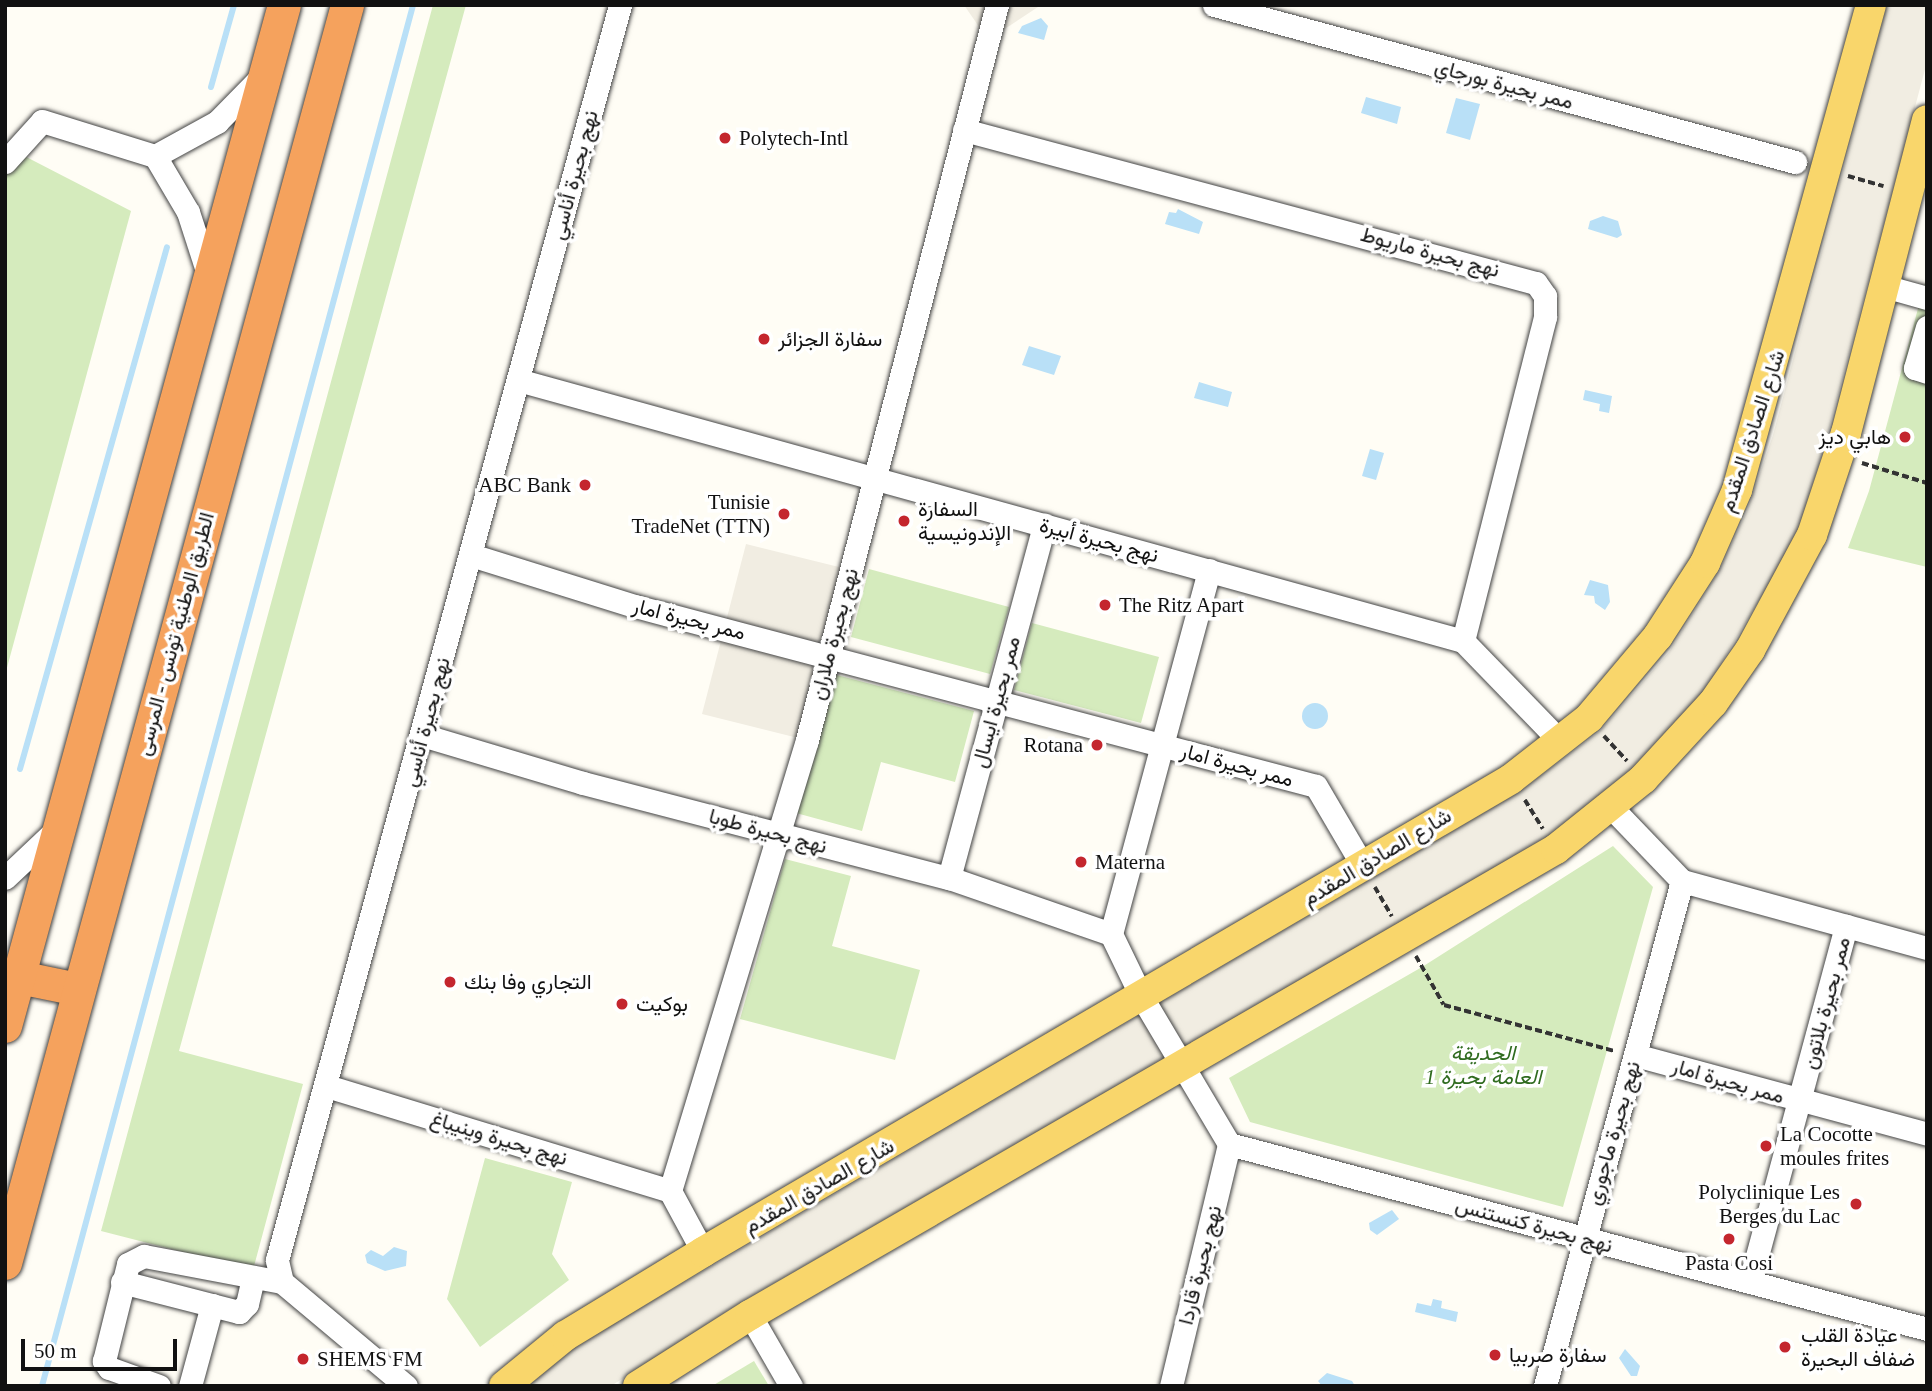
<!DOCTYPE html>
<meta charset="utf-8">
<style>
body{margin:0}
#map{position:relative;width:1932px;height:1391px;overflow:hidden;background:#fffdf5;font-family:"Times New Roman",Vazirmatn,serif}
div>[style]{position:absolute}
.green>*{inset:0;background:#d5ebbd}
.plaza>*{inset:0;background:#f1ede2}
.water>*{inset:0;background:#b9e0f7}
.round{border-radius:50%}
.stream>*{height:6px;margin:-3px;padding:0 3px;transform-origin:3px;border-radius:3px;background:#b9e0f7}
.path>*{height:3.5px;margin-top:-1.75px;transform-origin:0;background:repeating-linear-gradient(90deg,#333 0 7px,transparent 0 10.5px)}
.roads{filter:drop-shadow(0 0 2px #444) drop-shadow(0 0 2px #444)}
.minor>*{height:23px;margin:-11.5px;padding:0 11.5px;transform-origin:11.5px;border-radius:11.5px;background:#fff}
.major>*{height:30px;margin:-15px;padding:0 15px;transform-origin:15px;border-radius:15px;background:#f9d66b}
.highway>*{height:33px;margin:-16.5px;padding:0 16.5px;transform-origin:16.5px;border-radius:16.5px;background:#f5a25d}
.dots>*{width:19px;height:19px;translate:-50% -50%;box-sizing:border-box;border:4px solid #fff;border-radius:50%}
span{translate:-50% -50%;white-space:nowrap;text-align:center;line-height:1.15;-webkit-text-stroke:7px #fff;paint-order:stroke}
.street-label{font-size:21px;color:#111}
.poi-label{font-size:21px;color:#111}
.left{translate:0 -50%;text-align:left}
.right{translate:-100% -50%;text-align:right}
.park-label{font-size:21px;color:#2f6b1f;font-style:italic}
.frame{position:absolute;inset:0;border:7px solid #111;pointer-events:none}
.scale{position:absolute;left:21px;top:1339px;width:156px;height:32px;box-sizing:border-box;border:4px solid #111;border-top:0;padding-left:9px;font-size:21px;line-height:24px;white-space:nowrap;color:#111;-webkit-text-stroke:5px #fff;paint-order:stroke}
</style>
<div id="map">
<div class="green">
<i style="clip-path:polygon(433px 5px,466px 5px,179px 1051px,303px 1084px,253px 1270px,101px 1231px)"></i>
<i style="clip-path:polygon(5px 146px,131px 211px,5px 675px)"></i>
<i style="clip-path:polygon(1927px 275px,1927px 567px,1848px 548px,1869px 491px)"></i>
<i style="clip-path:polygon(869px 569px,1009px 607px,990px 674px,851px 637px)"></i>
<i style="clip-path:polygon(1032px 623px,1159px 657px,1141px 723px,1014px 690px)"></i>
<i style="clip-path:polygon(833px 674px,974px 711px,955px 782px,881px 762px,862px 831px,796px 813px)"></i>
<i style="clip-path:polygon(1613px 846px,1653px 887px,1563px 1207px,1250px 1122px,1229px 1078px,1422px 967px)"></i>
<i style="clip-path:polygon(785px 859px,851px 876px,832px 946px,920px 970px,895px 1060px,740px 1019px)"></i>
<i style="clip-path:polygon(485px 1158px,572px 1182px,552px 1254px,569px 1280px,480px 1347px,447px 1299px)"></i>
<i style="clip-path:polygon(754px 1361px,769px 1386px,712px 1386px)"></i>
</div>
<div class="plaza">
<i style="clip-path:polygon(964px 5px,1041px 5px,988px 40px)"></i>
<i style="clip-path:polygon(1887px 5px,1927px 5px,1927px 62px,1823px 451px,1799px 527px,1775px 574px,1702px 695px,1675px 727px,1609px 792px,1549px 837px,741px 1302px,611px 1386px,527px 1386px,569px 1350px,1519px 792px,1600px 731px,1669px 652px,1720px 569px,1747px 511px,1773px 435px)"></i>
<i style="clip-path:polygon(746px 544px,847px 569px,802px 739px,702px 714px)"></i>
</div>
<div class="water">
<i style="clip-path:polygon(1041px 18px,1048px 26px,1044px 40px,1018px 33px,1022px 26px)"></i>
<i style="clip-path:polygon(1366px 97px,1401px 107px,1397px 124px,1361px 113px)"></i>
<i style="clip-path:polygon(1456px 98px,1480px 104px,1470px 140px,1446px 133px)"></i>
<i style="clip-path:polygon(1178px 209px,1203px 222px,1199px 234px,1165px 224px,1169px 212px,1176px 213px)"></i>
<i style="clip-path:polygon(1603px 216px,1618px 221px,1622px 235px,1617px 238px,1588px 229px,1590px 221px)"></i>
<i style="clip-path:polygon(1029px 346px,1061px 356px,1054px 375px,1022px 365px)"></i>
<i style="clip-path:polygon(1199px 382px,1232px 392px,1228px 407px,1194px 398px)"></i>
<i style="clip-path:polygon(1585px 390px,1612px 396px,1609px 413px,1599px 411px,1600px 404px,1583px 400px)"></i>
<i style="clip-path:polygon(1370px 449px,1384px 453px,1376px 480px,1362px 476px)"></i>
<i style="clip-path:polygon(1590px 580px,1608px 585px,1610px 602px,1605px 610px,1595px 603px,1594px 596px,1584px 595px)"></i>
<i class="round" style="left:1302px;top:703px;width:26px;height:26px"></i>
<i style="clip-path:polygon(1392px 1210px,1399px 1219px,1377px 1235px,1370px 1230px,1369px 1223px)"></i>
<i style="clip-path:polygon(394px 1247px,407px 1251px,406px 1266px,385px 1271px,367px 1263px,365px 1255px,371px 1250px,383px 1256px)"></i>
<i style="clip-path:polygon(1433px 1299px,1442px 1301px,1441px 1308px,1458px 1312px,1456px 1322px,1415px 1312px,1417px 1303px,1431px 1306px)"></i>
<i style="clip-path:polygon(1625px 1349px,1640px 1366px,1637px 1376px,1631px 1376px,1619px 1358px)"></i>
<i style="clip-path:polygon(1327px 1373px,1352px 1381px,1355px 1386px,1322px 1386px,1318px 1381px)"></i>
</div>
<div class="stream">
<i style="left:211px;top:87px;width:85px;rotate:-74.3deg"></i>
<i style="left:20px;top:769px;width:542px;rotate:-74.27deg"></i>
<i style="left:42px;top:1386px;width:1430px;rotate:-74.96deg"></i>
</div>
<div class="path">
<i style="left:1848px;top:176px;width:37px;rotate:16deg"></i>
<i style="left:1862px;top:463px;width:68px;rotate:17.1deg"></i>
<i style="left:1604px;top:736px;width:34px;rotate:47deg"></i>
<i style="left:1525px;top:800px;width:34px;rotate:58deg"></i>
<i style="left:1375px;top:887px;width:34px;rotate:60deg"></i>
<i style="left:1416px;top:956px;width:56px;rotate:60.3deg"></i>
<i style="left:1444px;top:1005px;width:177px;rotate:15.1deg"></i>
</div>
<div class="roads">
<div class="minor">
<i style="left:1214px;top:5px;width:602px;rotate:15.12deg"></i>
<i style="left:964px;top:130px;width:592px;rotate:14.98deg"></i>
<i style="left:1536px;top:283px;width:16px;rotate:55deg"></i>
<i style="left:1545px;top:296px;width:21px;rotate:90deg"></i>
<i style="left:1545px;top:317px;width:334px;rotate:104.2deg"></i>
<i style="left:155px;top:156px;width:71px;rotate:-28.7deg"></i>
<i style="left:217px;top:122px;width:63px;rotate:-45.6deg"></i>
<i style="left:5px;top:162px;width:55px;rotate:-47.9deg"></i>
<i style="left:42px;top:121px;width:118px;rotate:17.2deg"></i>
<i style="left:155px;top:156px;width:65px;rotate:59.5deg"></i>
<i style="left:188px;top:212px;width:65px;rotate:72.1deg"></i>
<i style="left:1884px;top:286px;width:45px;rotate:15.6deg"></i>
<i style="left:1927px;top:327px;width:43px;rotate:106.3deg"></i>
<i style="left:1915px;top:368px;width:13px;rotate:18deg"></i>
<i style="left:518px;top:380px;width:980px;rotate:15.44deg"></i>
<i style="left:1463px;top:641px;width:141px;rotate:45.9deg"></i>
<i style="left:471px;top:555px;width:172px;rotate:17.3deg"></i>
<i style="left:635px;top:606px;width:704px;rotate:14.81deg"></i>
<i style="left:1316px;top:786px;width:93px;rotate:59.6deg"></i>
<i style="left:422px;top:735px;width:168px;rotate:16.6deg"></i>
<i style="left:583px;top:783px;width:378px;rotate:14.6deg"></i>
<i style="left:949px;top:878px;width:171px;rotate:19.1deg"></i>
<i style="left:1111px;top:934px;width:377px;rotate:-74.9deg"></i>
<i style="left:1612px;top:808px;width:101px;rotate:46.2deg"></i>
<i style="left:1682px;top:881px;width:254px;rotate:15.3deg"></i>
<i style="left:5px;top:878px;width:73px;rotate:-43.3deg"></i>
<i style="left:949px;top:878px;width:366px;rotate:-74.9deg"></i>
<i style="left:1111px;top:934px;width:67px;rotate:64.2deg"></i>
<i style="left:1140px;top:994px;width:174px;rotate:59.3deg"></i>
<i style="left:1229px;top:1144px;width:722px;rotate:14.84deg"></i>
<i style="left:1635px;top:1055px;width:302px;rotate:15.1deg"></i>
<i style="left:327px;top:1086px;width:359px;rotate:17deg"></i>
<i style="left:703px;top:1252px;width:69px;rotate:-118.4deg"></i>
<i style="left:670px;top:1191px;width:471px;rotate:-73.1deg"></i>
<i style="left:807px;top:740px;width:759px;rotate:-75.51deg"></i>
<i style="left:122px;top:1282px;width:121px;rotate:14.4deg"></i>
<i style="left:239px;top:1312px;width:11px;rotate:-45deg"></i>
<i style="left:247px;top:1304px;width:26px;rotate:-77deg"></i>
<i style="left:1750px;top:1282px;width:369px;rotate:-74.9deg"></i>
<i style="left:750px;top:1315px;width:82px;rotate:60deg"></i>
<i style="left:159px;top:1386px;width:53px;rotate:-160.2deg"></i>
<i style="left:109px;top:1368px;width:9px;rotate:-126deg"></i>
<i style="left:104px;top:1361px;width:100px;rotate:-76.1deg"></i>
<i style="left:128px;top:1264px;width:18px;rotate:-27deg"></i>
<i style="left:144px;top:1256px;width:140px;rotate:10.7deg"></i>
<i style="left:190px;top:1386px;width:84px;rotate:-74.8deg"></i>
<i style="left:406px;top:1386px;width:162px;rotate:-140deg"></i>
<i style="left:282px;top:1282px;width:23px;rotate:-103deg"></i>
<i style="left:277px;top:1260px;width:1301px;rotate:-74.71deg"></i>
<i style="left:1171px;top:1386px;width:249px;rotate:-76.5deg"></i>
<i style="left:1545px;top:1386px;width:523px;rotate:-74.82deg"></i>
</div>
<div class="major">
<i style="left:504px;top:1386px;width:79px;rotate:-39.3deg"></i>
<i style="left:565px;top:1336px;width:162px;rotate:-31.3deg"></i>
<i style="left:703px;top:1252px;width:936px;rotate:-30.34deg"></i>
<i style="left:1511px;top:779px;width:99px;rotate:-38deg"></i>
<i style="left:1589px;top:718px;width:107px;rotate:-49.9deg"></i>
<i style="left:1658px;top:636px;width:87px;rotate:-57.2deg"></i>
<i style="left:1705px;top:563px;width:80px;rotate:-66.3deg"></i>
<i style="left:1737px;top:490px;width:503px;rotate:-74.56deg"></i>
<i style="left:638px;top:1386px;width:133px;rotate:-32.4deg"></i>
<i style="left:750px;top:1315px;width:931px;rotate:-30.03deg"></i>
<i style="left:1556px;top:849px;width:112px;rotate:-38.8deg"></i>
<i style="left:1643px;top:779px;width:103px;rotate:-47.4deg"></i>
<i style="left:1713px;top:703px;width:65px;rotate:-55.1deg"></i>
<i style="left:1750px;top:650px;width:131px;rotate:-61.7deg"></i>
<i style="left:1812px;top:535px;width:108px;rotate:-71.6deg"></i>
<i style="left:1846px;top:433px;width:323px;rotate:-75.5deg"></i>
</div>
<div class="highway">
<i style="left:19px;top:977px;width:59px;rotate:11.7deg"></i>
<i style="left:5px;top:1026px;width:1058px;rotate:-74.72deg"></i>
<i style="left:5px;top:1263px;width:1304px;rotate:-74.79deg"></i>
</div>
</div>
<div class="dots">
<i style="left:725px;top:138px;background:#c4262e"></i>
<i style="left:764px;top:339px;background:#c4262e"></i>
<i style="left:1905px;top:437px;background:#c4262e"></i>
<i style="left:585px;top:485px;background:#c4262e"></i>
<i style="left:784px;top:514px;background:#c4262e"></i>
<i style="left:904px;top:521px;background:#c4262e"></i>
<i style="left:1105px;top:605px;background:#c4262e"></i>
<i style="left:1097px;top:745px;background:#c4262e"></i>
<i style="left:1081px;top:862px;background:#c4262e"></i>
<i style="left:450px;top:982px;background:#c4262e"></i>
<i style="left:622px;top:1004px;background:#c4262e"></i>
<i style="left:1766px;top:1146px;background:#c4262e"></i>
<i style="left:1856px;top:1204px;background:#c4262e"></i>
<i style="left:1729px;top:1239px;background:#c4262e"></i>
<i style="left:1785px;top:1347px;background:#c4262e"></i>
<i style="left:1495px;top:1355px;background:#c4262e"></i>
<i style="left:303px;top:1359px;background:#c4262e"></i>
</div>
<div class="street-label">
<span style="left:1504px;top:84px;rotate:15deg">ممر بحيرة بورجاي</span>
<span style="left:574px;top:175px;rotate:-75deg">نهج بحيرة أناسي</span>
<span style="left:1430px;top:252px;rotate:15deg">نهج بحيرة ماريوط</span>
<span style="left:1752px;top:431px;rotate:-72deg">شارع الصادق المقدم</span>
<span style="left:1099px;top:540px;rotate:15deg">نهج بحيرة أبيرة</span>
<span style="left:689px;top:619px;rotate:14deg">ممر بحيرة امار</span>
<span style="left:175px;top:634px;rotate:-75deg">الطريق الوطنية تونس - المرسى</span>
<span style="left:834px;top:634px;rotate:-75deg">نهج بحيرة ملاران</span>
<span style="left:996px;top:702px;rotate:-75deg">ممر بحيرة ايسال</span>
<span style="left:426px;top:722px;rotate:-75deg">نهج بحيرة أناسي</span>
<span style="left:1237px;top:765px;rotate:15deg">ممر بحيرة امار</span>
<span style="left:768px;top:831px;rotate:15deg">نهج بحيرة طوبا</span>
<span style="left:1377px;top:857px;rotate:-31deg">شارع الصادق المقدم</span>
<span style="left:1826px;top:1003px;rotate:-75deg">ممر بحيرة بلاتون</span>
<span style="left:1728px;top:1081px;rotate:16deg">ممر بحيرة امار</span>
<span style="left:1613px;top:1133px;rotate:-74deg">نهج بحيرة ماجوري</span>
<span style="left:499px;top:1138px;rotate:17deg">نهج بحيرة وينيباغ</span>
<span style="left:819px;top:1186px;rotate:-30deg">شارع الصادق المقدم</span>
<span style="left:1534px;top:1225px;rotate:15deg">نهج بحيرة كنستنس</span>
<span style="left:1200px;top:1265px;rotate:-76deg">نهج بحيرة قاردا</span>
</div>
<div class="poi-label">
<span class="left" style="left:739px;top:138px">Polytech-Intl</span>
<span class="left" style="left:778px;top:339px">سفارة الجزائر</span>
<span class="right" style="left:1891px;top:437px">هابي ديز</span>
<span class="right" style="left:571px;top:485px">ABC Bank</span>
<span class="right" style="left:770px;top:514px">Tunisie<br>TradeNet (TTN)</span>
<span class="left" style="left:918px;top:521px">السفارة<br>الإندونيسية</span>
<span class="left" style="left:1119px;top:605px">The Ritz Apart</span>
<span class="right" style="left:1083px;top:745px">Rotana</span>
<span class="left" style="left:1095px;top:862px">Materna</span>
<span class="left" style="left:464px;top:982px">التجاري وفا بنك</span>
<span class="left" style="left:636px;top:1004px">بوكيت</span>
<span class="left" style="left:1780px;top:1146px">La Cocotte<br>moules frites</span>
<span class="right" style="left:1840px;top:1204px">Polyclinique Les<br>Berges du Lac</span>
<span style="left:1729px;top:1263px">Pasta Cosi</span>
<span class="left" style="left:1801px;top:1347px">عيادة القلب<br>ضفاف البحيرة</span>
<span class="left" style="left:1509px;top:1355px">سفارة صربيا</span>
<span class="left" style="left:317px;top:1359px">SHEMS FM</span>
</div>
<div class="park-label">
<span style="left:1483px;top:1065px">الحديقة<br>العامة بحيرة 1</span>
</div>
<div class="frame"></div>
<div class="scale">50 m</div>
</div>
